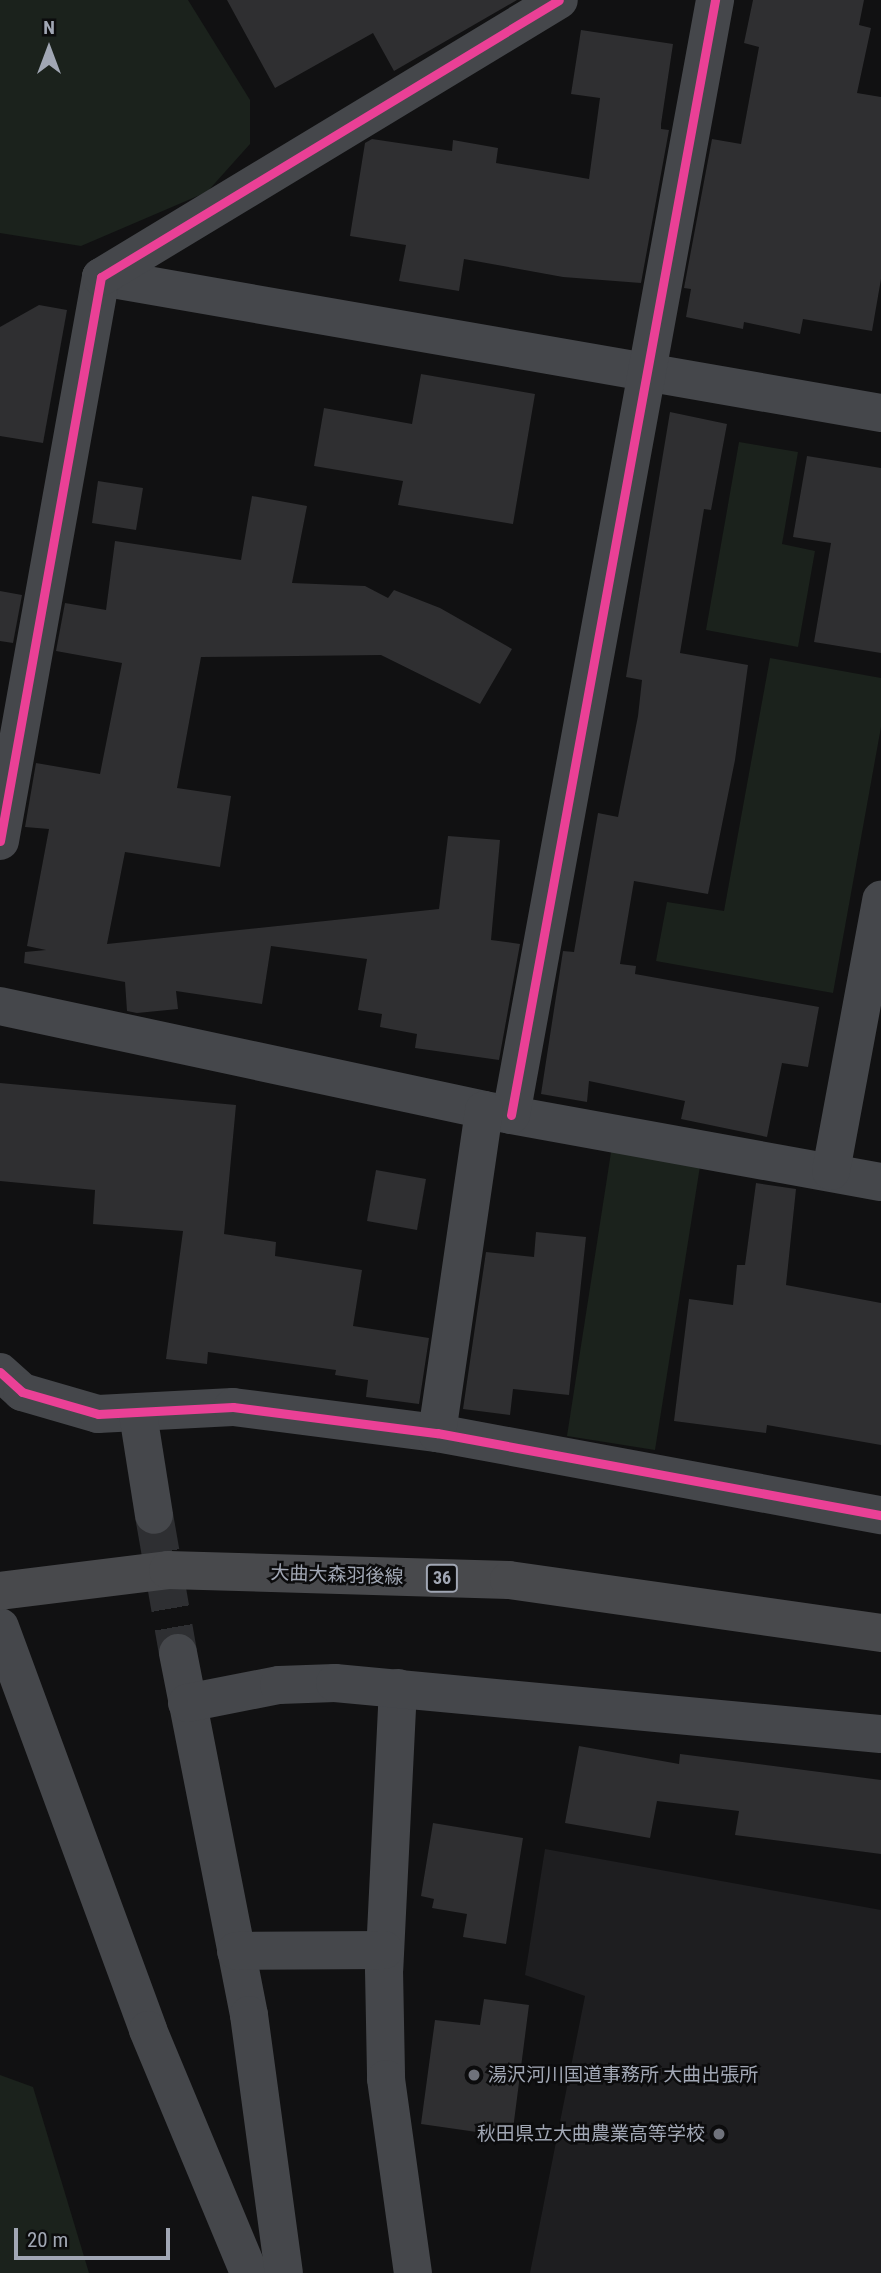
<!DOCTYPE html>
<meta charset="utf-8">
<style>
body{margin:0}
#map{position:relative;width:881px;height:2273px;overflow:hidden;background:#111112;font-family:"Roboto Condensed","Noto Sans JP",sans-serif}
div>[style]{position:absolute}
.built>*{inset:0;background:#1e1e20}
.green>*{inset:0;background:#1b221c}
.building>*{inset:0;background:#2f2f31}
.minor-tunnel>*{height:38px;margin-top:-19px;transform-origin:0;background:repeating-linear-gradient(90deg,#2e2f32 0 38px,transparent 0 57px)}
.minor>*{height:38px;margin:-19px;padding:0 19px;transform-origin:19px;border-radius:19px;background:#45474b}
.primary>*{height:38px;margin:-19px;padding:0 19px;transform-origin:19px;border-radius:19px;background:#48494c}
.cycleway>*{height:9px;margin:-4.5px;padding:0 4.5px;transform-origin:4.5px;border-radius:4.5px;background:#ea4096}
.dots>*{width:19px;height:19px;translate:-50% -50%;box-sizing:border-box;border:4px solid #0c0c0d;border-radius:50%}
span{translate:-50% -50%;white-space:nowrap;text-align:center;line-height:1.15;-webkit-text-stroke:5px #0c0c0d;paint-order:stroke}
.shield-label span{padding:2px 5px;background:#0c0c0d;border:2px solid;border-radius:5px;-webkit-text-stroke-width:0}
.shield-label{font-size:18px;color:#a1a7b4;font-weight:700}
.street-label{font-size:19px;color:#a1a7b4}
.poi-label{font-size:19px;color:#a1a7b4}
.left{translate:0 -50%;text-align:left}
.right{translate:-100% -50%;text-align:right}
.north{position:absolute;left:14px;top:14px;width:70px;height:70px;-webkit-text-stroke:5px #0c0c0d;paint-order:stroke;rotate:0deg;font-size:19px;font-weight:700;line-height:28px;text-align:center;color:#a1a7b4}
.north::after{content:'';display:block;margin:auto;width:24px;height:32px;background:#a1a7b4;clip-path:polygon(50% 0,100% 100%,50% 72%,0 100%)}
.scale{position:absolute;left:14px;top:2228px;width:156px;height:32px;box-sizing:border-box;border:4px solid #a1a7b4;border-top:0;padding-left:9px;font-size:21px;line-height:24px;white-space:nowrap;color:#a1a7b4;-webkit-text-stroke:5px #0c0c0d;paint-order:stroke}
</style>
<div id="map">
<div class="built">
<i style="clip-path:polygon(545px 1849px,881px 1910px,881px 2273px,530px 2273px,585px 1996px,525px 1975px)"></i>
</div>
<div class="green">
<i style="clip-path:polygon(0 0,188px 0,250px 100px,250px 144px,207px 192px,81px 246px,0 233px)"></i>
<i style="clip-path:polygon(739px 442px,798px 452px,782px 544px,815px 551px,798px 647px,706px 630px)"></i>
<i style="clip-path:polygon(770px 658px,881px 678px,881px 727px,833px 993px,656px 961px,667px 902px,724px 911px)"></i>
<i style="clip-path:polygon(612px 1146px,701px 1160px,655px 1450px,567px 1436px)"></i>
<i style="clip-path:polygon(0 2075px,33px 2087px,89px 2273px,0 2273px)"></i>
</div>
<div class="building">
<i style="clip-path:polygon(227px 0,517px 0,394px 71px,373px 33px,275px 88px)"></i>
<i style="clip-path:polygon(753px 0,864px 0,859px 25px,871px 28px,857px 93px,881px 97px,881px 279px,872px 331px,803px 319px,800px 334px,744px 322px,743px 329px,686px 317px,691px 289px,684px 288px,712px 139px,741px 144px,759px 47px,744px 43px)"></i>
<i style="clip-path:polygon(581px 30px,673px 44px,661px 124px,661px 129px,669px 130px,641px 283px,563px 277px,464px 259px,459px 291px,399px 281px,406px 245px,350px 236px,365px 143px,372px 139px,452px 151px,453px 140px,498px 148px,496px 163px,589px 179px,600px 98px,571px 94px)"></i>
<i style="clip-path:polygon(39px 305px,67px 310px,43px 443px,0 436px,0 327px)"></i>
<i style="clip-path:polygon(421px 374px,535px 394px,513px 524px,398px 505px,403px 481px,314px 466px,324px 408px,412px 424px)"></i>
<i style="clip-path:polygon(670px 412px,727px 424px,711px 510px,704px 509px,680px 653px,748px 665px,735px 760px,708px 894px,634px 881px,620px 964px,636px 966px,635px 974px,819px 1007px,808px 1067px,782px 1063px,767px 1137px,681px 1119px,685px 1101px,589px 1081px,587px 1102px,541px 1094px,563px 951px,574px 952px,598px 813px,618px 817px,638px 716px,642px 680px,626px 677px)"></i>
<i style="clip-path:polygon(807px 456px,881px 468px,881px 653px,814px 642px,831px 543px,793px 537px)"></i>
<i style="clip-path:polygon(98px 481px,143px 488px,136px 530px,92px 523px)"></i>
<i style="clip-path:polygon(252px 496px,307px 506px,292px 583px,365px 586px,388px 598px,394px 590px,440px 608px,512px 649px,480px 704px,381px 655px,201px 657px,177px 788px,231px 796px,220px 867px,125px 852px,107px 944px,439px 909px,448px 836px,500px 840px,491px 940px,520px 944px,499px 1060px,415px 1048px,417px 1034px,380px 1027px,382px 1014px,358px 1010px,367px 959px,271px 946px,262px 1004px,176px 991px,178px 1009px,137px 1013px,127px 1011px,125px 982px,24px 963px,25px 952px,46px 950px,27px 946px,49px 829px,25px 827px,36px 763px,100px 774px,122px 663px,56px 651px,65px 603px,106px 610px,115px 541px,241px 560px)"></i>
<i style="clip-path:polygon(0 591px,22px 595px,13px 643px,0 641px)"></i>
<i style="clip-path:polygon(0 1083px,236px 1105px,224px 1234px,276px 1242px,275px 1256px,362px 1270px,353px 1326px,429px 1338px,419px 1404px,366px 1397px,368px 1380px,335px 1375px,336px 1370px,208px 1352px,207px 1364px,166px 1359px,183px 1231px,93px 1224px,95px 1190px,0 1181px)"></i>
<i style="clip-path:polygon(376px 1170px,426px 1179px,417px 1230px,367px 1221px)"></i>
<i style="clip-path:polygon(756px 1183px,796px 1189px,786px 1285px,881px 1303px,881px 1445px,767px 1425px,766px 1433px,674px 1421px,689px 1299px,733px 1305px,737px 1265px,745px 1265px)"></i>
<i style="clip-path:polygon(536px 1232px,586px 1237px,569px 1395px,513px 1389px,510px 1415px,463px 1409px,486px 1252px,534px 1257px)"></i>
<i style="clip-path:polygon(579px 1746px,679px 1764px,680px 1754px,881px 1780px,881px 1854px,735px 1835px,739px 1811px,657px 1801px,650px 1838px,565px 1823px)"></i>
<i style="clip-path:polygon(433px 1823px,523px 1838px,506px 1944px,463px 1937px,467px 1914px,432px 1908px,434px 1899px,421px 1896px)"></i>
<i style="clip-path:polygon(484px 1999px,529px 2005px,512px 2137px,421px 2124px,435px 2020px,480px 2025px)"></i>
</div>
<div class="minor-tunnel">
<i style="left:154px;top:1515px;width:140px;rotate:80.1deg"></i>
</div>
<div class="minor">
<i style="left:101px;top:277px;width:792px;rotate:9.89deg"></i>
<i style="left:0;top:841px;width:573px;rotate:-79.85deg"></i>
<i style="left:101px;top:277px;width:535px;rotate:-31.17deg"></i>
<i style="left:0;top:1006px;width:495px;rotate:12.1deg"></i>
<i style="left:484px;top:1110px;width:403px;rotate:10.3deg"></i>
<i style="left:511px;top:1115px;width:1134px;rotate:-79.63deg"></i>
<i style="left:831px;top:1171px;width:276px;rotate:-79.5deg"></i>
<i style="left:0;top:1372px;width:30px;rotate:42deg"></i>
<i style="left:22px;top:1392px;width:79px;rotate:16.1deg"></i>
<i style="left:98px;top:1414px;width:135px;rotate:-3deg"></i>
<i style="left:233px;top:1407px;width:206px;rotate:7.3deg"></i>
<i style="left:437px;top:1433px;width:452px;rotate:10.5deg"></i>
<i style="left:138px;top:1414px;width:102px;rotate:81deg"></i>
<i style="left:437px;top:1433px;width:326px;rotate:-81.7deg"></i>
<i style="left:0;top:1627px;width:429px;rotate:69.8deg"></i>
<i style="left:148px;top:2030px;width:263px;rotate:67.4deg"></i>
<i style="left:178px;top:1653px;width:369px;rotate:78.9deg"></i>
<i style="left:249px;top:2015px;width:260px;rotate:82.3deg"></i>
<i style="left:398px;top:1688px;width:282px;rotate:92.8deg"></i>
<i style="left:384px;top:1970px;width:109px;rotate:88.9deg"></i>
<i style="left:386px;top:2079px;width:196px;rotate:82.1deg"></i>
<i style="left:187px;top:1703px;width:94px;rotate:-11.1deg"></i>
<i style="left:279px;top:1685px;width:56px;rotate:-2deg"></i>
<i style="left:335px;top:1683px;width:548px;rotate:5.34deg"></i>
<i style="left:236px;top:1951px;width:148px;rotate:-0.4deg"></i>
</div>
<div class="primary">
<i style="left:0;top:1591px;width:169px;rotate:-7.1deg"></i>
<i style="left:168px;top:1570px;width:341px;rotate:1.7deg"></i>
<i style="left:509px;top:1580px;width:376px;rotate:8.1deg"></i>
</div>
<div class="cycleway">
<i style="left:0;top:841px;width:573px;rotate:-79.85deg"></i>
<i style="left:101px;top:277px;width:535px;rotate:-31.17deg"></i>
<i style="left:511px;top:1115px;width:1134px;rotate:-79.63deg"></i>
<i style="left:0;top:1372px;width:30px;rotate:42deg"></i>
<i style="left:22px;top:1392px;width:79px;rotate:16.1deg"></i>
<i style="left:98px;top:1414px;width:135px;rotate:-3deg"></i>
<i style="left:233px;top:1407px;width:206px;rotate:7.3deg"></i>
<i style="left:437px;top:1433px;width:452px;rotate:10.5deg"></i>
</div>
<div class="dots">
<i style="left:474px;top:2075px;background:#6f727b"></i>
<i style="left:719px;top:2134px;background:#6f727b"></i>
</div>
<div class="shield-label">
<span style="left:442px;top:1578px">36</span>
</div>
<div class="street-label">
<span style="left:337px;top:1575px;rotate:2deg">大曲大森羽後線</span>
</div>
<div class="poi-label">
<span class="left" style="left:488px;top:2075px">湯沢河川国道事務所 大曲出張所</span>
<span class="right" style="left:705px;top:2134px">秋田県立大曲農業高等学校</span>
</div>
<div class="north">N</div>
<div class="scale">20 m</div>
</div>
